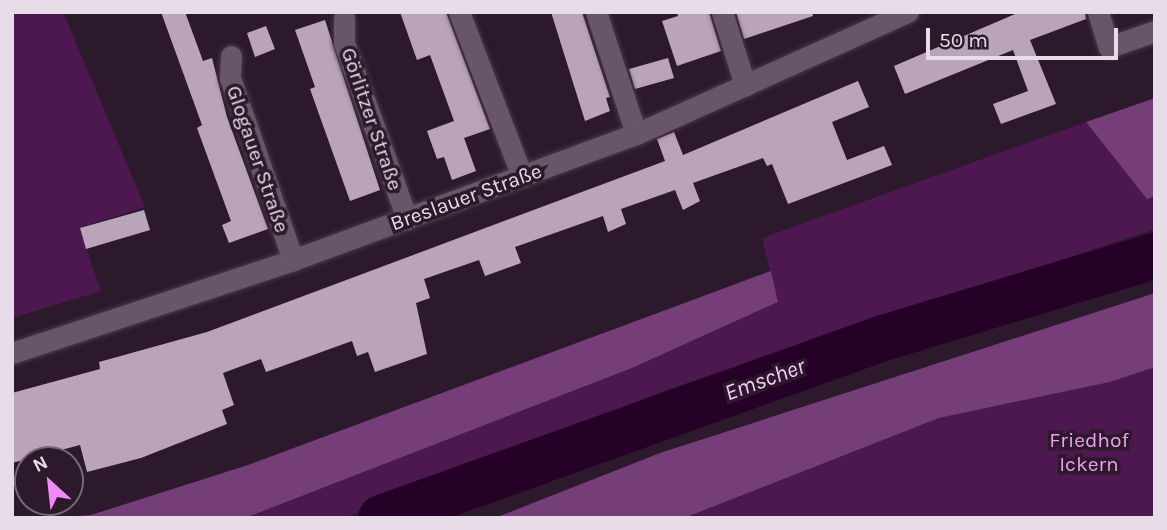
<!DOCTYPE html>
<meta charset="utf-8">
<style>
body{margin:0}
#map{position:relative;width:1167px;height:530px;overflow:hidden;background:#2c1a2c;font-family:Karla,sans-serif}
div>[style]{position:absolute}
.green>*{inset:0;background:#4d184f}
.forest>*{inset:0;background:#763e78}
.river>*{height:46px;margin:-23px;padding:0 23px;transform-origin:23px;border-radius:23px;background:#250027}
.building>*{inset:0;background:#baa4ba}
.roads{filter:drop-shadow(0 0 2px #473947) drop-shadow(0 0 2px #473947)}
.minor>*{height:21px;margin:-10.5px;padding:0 10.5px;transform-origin:10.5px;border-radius:10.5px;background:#695569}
span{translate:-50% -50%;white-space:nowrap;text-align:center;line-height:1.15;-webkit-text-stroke:7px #2c1a2c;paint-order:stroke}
.street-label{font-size:21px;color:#e8dce8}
.park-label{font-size:21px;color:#ef9ff1}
.water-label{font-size:23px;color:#fccafc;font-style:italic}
.frame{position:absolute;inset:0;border:14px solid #e8dce8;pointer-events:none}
.north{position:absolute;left:14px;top:446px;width:70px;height:70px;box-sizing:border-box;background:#2c1a2c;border:2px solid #776877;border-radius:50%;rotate:333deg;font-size:19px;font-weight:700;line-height:28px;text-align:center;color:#e8dce8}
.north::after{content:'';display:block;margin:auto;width:24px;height:32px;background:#f18af4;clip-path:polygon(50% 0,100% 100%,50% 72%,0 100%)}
.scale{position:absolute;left:926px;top:28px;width:192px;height:32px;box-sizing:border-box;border:4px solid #e8dce8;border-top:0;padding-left:9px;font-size:21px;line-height:24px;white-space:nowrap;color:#e8dce8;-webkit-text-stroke:5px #2c1a2c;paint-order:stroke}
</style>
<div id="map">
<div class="green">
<i style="clip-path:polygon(12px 12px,63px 12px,145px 207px,79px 228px,101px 291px,12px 318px)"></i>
<i style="clip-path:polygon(1086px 122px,1147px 198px,1155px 196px,1155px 229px,669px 389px,344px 518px,245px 518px,632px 368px,778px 302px,762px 238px)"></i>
<i style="clip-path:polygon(1155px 367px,1155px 518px,684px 518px,939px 418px,1110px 382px)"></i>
</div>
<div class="forest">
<i style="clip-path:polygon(1155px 98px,1155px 196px,1147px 199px,1086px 122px)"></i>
<i style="clip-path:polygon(771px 271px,778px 302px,632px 368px,245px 518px,56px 518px,91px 515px,248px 465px)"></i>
<i style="clip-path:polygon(1155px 293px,1155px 367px,1110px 382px,939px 418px,684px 518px,495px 518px,660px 453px)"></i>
</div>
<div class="river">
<i style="left:381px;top:518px;width:533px;rotate:-19.73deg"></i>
<i style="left:883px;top:338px;width:284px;rotate:-16.8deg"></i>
</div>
<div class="building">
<i style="clip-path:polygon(161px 12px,185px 12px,203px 61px,212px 58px,227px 117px,268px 229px,229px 243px,222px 225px,231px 221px,197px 128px,202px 125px)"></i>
<i style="clip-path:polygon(400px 12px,446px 12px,490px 129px,464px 138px,476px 171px,452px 180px,444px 157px,437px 159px,427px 131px,454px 121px,430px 55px,417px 60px)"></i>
<i style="clip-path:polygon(551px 12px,582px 12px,610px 97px,606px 98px,610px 111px,585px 121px)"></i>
<i style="clip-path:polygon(677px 12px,709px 12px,721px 51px,677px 66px,662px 21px,678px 16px)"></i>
<i style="clip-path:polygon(736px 12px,812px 12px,813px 16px,744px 39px)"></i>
<i style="clip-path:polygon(1020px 12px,1085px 12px,1086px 19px,1030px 40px,1056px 104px,1001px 124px,993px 104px,1028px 91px,1013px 50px,905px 94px,894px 66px)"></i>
<i style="clip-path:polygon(325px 20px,380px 190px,350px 201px,310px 89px,315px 87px,295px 30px)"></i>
<i style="clip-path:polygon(266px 26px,275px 49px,255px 57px,247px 33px)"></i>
<i style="clip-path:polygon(668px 58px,674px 78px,635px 89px,629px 69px)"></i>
<i style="clip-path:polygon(858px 81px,869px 107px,832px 122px,847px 160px,884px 146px,892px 165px,788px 204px,772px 164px,767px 166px,763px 158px,693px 183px,700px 201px,683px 210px,675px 190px,621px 209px,626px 224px,608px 232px,603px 216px,515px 247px,521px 263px,485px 276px,479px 260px,424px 279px,430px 298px,416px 303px,427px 354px,375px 372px,368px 352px,357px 356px,352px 341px,266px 372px,261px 359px,223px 373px,234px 405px,222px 410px,227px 424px,141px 458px,87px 472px,80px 445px,12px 463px,12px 393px,100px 369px,99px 362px,207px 332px,665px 161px,657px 139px,674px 132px,683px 155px)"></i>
<i style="clip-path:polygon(144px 210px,150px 230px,86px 249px,80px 228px)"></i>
</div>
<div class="roads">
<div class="minor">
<i style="left:459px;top:12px;width:176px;rotate:69deg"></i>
<i style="left:596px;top:12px;width:128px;rotate:71.8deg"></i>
<i style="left:722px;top:12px;width:77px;rotate:72.5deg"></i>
<i style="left:1098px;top:12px;width:37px;rotate:73deg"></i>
<i style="left:1109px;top:47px;width:49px;rotate:-19.2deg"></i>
<i style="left:344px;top:18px;width:25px;rotate:90deg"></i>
<i style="left:344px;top:43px;width:187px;rotate:70.3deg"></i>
<i style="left:231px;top:56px;width:22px;rotate:93deg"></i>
<i style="left:230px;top:78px;width:193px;rotate:70.9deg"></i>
<i style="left:12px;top:353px;width:296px;rotate:-18.3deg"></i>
<i style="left:293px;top:260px;width:365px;rotate:-20.2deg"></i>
<i style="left:636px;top:134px;width:298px;rotate:-24.2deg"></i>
</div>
</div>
<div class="street-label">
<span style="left:372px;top:119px;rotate:71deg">Görlitzer Straße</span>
<span style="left:258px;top:159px;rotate:71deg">Glogauer Straße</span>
<span style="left:466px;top:197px;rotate:-20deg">Breslauer Straße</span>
</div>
<div class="park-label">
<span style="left:1089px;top:452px">Friedhof<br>Ickern</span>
</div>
<div class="water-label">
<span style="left:765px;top:380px;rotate:-20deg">Emscher</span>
</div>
<div class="frame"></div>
<div class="north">N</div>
<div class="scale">50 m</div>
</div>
